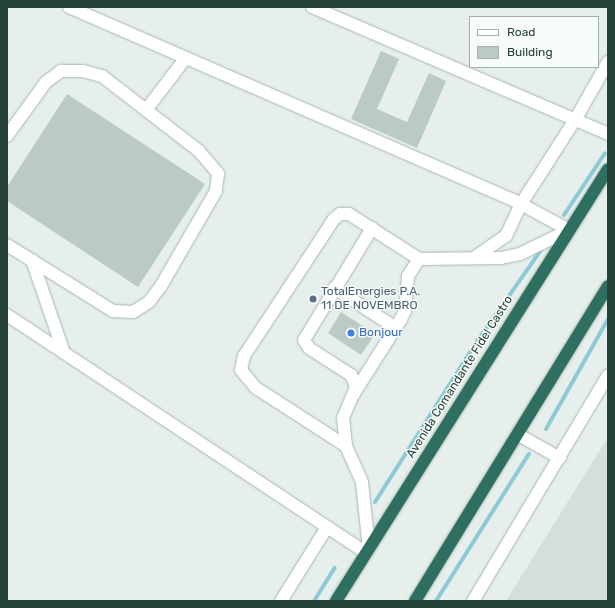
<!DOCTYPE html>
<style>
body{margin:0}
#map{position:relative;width:615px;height:608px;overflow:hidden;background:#e6efeb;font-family:Rubik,sans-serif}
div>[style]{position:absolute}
.built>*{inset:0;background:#d4dfda}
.stream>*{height:4px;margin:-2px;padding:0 2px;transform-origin:2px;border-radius:2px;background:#8ec9d4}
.building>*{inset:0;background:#bbcac4}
.roads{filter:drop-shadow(0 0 1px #a8b8b2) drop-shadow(0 0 1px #a8b8b2)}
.minor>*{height:12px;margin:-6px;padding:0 6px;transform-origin:6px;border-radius:6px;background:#fff}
.highway>*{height:12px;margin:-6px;padding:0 6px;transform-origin:6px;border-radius:6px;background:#2f6f62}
.dots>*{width:11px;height:11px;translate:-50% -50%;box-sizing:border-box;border:2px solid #f7fbf9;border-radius:50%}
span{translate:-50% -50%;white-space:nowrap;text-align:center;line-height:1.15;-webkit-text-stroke:3px #f7fbf9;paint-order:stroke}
.service-label{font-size:12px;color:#4e5e75}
.left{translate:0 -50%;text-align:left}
.shop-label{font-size:12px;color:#366cbe}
.street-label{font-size:12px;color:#24423a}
.frame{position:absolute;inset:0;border:8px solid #24423a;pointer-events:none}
.legend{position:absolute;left:469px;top:16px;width:130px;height:52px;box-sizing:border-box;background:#f7fbf9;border:1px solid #a3b1ad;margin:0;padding:5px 7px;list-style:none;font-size:12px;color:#24423a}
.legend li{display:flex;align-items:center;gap:8px;height:20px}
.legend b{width:20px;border:1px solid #a3b1ad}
</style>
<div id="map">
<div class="built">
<i style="clip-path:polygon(608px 437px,608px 601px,506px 601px)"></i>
</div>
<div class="stream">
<i style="left:564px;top:215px;width:74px;rotate:-56.5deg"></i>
<i style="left:546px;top:429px;width:126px;rotate:-60.6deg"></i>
<i style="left:375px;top:502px;width:192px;rotate:-57.6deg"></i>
<i style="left:478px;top:340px;width:113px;rotate:-55deg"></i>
<i style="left:314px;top:601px;width:39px;rotate:-58deg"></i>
<i style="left:436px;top:601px;width:174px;rotate:-57.7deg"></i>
</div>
<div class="building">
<i style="clip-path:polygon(381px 51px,399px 59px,377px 109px,407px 122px,429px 73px,446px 81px,417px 148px,351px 119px)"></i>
<i style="clip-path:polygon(67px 94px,205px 184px,138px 287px,7px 201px,7px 187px)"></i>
<i style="clip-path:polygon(341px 312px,375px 334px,361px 355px,328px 333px)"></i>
</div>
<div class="roads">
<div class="minor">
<i style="left:69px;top:7px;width:493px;rotate:23.5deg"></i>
<i style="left:521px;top:204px;width:55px;rotate:28.4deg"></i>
<i style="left:312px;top:7px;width:322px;rotate:23.2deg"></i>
<i style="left:146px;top:110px;width:64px;rotate:-52.6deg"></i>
<i style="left:7px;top:136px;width:67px;rotate:-54.2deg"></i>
<i style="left:46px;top:82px;width:19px;rotate:-36deg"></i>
<i style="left:61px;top:71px;width:22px"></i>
<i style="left:83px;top:71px;width:20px;rotate:15deg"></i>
<i style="left:102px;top:76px;width:123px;rotate:37.7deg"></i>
<i style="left:199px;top:151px;width:30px;rotate:50deg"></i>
<i style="left:218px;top:174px;width:17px;rotate:97deg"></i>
<i style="left:216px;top:191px;width:110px;rotate:120.1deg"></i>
<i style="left:161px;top:286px;width:20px;rotate:127deg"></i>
<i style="left:149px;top:302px;width:19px;rotate:148deg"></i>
<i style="left:133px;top:312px;width:20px;rotate:-177deg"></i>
<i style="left:113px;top:311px;width:125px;rotate:-148.1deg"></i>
<i style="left:474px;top:258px;width:39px;rotate:-35deg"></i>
<i style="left:506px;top:236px;width:35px;rotate:-65deg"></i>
<i style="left:521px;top:204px;width:100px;rotate:-57.3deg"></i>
<i style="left:575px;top:120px;width:67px;rotate:-60.4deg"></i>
<i style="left:32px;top:260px;width:98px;rotate:71deg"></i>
<i style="left:334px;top:288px;width:74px;rotate:32.8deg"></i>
<i style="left:7px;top:315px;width:431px;rotate:33.5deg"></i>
<i style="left:353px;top:395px;width:9px;rotate:-72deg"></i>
<i style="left:356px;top:386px;width:12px;rotate:-114deg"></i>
<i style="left:351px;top:375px;width:50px;rotate:-147.3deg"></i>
<i style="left:309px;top:348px;width:9px;rotate:-122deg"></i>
<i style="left:304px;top:340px;width:131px;rotate:-58.7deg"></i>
<i style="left:517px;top:434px;width:49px;rotate:29.2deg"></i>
<i style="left:346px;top:446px;width:107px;rotate:-147.2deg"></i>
<i style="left:256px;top:388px;width:23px;rotate:-130deg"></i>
<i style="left:241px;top:370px;width:14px;rotate:-78deg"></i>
<i style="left:244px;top:356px;width:164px;rotate:-56.7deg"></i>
<i style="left:334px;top:219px;width:8px;rotate:-40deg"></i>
<i style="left:340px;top:214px;width:9px"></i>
<i style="left:349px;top:214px;width:83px;rotate:32.7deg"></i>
<i style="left:419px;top:259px;width:82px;rotate:-0.7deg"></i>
<i style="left:501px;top:258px;width:19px;rotate:-12deg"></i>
<i style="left:520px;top:254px;width:55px;rotate:-26.1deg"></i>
<i style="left:369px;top:549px;width:67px;rotate:-96deg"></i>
<i style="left:362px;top:482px;width:39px;rotate:-114deg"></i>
<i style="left:346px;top:446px;width:28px;rotate:-96deg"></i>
<i style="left:343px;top:418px;width:25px;rotate:-67deg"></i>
<i style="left:353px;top:395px;width:90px;rotate:-57.7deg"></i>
<i style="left:401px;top:319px;width:9px;rotate:-63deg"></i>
<i style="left:405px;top:311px;width:35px;rotate:-85deg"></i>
<i style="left:408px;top:276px;width:20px;rotate:-57deg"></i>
<i style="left:281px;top:601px;width:87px;rotate:-58.1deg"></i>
<i style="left:473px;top:601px;width:263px;rotate:-59.1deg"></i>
</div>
<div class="highway">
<i style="left:336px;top:601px;width:510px;rotate:-57.8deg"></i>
<i style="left:415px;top:601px;width:369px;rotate:-58.5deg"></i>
</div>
</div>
<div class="dots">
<i style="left:313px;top:299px;background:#5c6f8a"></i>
<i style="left:351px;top:333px;background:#3f7fe0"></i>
</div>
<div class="service-label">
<span class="left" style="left:321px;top:299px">TotalEnergies P.A.<br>11 DE NOVEMBRO</span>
</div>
<div class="shop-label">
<span class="left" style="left:359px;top:333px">Bonjour</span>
</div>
<div class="street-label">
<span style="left:460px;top:377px;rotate:-58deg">Avenida Comandante Fidel Castro</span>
</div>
<div class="frame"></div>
<ul class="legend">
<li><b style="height:5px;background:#fff"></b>Road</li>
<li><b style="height:11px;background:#bbcac4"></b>Building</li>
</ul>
</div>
